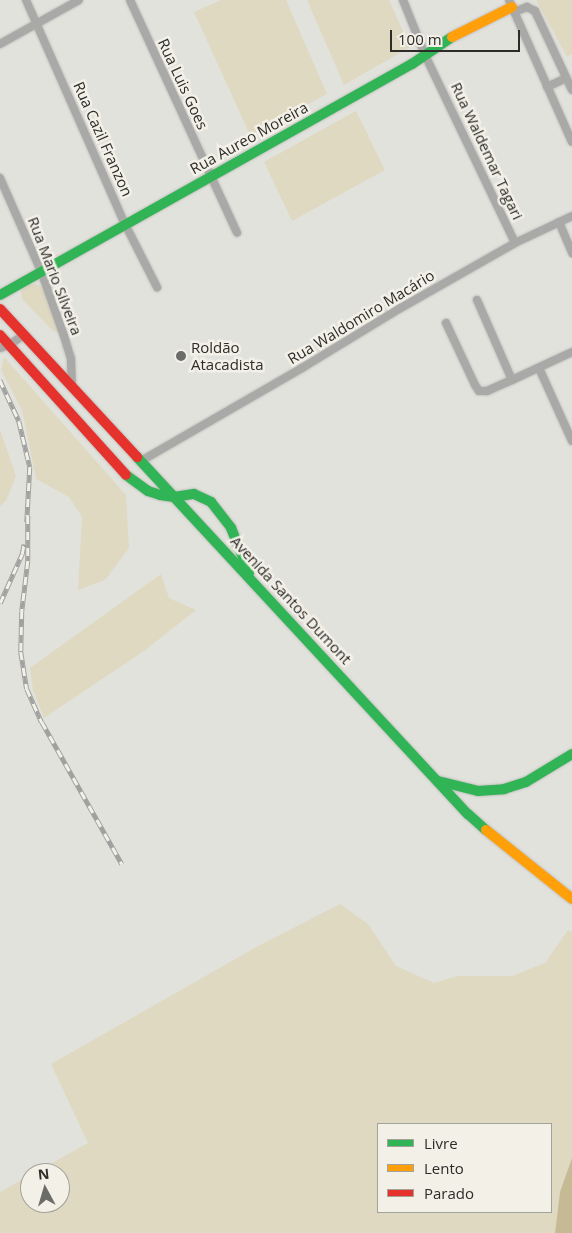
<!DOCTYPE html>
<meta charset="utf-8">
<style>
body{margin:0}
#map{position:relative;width:572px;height:1233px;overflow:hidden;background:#e2e2dd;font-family:"Open Sans",sans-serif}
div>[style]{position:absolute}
.green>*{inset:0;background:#dfd9c2}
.water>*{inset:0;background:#c5ba93}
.roads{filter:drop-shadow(0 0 1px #c1c0bd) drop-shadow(0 0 1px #c1c0bd)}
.street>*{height:8px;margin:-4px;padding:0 4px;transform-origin:4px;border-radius:4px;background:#a9a9a7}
.fast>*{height:10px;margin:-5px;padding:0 5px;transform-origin:5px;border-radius:5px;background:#30b455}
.slow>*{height:10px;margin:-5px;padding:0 5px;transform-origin:5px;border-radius:5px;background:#ff9f0a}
.jam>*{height:10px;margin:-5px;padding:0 5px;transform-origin:5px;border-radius:5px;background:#e5322d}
.rail>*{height:4.5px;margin-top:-2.25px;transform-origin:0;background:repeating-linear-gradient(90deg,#f2f0e7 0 8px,#a1a19f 0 16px);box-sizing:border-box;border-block:1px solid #a1a19f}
.dots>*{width:14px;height:14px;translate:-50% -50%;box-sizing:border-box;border:2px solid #f2f0e7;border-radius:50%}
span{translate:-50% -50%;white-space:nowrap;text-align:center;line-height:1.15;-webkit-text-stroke:5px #f2f0e7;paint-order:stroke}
.street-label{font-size:15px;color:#2d2c29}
.poi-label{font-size:15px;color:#2d2c29}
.left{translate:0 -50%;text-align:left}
.legend{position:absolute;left:377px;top:1123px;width:175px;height:90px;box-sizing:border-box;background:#f2f0e7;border:1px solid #a3a29b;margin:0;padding:6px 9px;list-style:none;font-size:15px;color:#2d2c29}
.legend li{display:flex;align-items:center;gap:10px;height:25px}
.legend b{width:25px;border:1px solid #a3a29b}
.north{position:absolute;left:20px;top:1163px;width:50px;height:50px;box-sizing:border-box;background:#f2f0e7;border:1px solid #a3a29b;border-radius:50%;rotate:354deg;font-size:14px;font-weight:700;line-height:20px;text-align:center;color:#2d2c29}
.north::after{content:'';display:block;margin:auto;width:18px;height:22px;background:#6c6c68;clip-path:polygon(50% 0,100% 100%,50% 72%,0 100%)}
.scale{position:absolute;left:390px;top:30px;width:130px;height:22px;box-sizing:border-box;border:2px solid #2d2c29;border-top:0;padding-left:6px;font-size:15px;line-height:18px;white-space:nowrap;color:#2d2c29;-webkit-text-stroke:4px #f2f0e7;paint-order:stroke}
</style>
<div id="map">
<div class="green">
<i style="clip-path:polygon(221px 0,286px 0,327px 94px,250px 135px,194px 12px)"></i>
<i style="clip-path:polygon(307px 0,389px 0,410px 47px,344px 85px)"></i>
<i style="clip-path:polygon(536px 0,572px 0,572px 54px,567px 57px)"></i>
<i style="clip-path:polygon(356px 111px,385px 170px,292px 221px,264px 162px)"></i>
<i style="clip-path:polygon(35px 284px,42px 287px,59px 327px,58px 332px,53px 331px,22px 299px,21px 290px,28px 285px)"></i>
<i style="clip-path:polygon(4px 357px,126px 495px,129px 548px,105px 580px,78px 590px,82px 517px,69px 497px,36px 479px,22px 410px,1px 370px)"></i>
<i style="clip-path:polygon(0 430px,16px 476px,6px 501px,0 506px)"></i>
<i style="clip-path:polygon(161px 574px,169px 598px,196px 610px,144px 651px,44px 718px,33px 690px,30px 668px)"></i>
<i style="clip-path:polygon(evenodd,340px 904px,368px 924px,396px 966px,434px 983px,457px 976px,512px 976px,545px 963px,568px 930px,572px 932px,572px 1158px,560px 1192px,555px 1233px,0 1233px,0 1192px,30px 1175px,30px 1203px,60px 1203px,60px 1173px,34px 1173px,88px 1143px,51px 1064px,260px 945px,340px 904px,378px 1124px,551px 1124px,551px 1212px,378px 1212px,378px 1124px)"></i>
</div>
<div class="water">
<i style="clip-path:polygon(572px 1158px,572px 1233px,555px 1233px,560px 1192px)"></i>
</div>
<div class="roads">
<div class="street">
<i style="left:26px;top:0;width:245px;rotate:66.2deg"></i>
<i style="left:125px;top:224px;width:71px;rotate:63.1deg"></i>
<i style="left:130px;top:0;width:256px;rotate:65.3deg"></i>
<i style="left:403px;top:0;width:59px;rotate:68.2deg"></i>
<i style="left:425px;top:55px;width:208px;rotate:64.4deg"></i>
<i style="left:509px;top:0;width:155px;rotate:66.1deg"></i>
<i style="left:514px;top:12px;width:14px;rotate:-21deg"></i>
<i style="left:527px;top:7px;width:9px;rotate:27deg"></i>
<i style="left:535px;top:11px;width:87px;rotate:64.9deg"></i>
<i style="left:0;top:44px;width:90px;rotate:-29.1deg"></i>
<i style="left:547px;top:87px;width:21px;rotate:-25deg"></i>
<i style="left:0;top:178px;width:102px;rotate:66.2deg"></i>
<i style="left:41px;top:271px;width:69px;rotate:70.5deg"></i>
<i style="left:64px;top:336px;width:24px;rotate:73deg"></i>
<i style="left:71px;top:359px;width:28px;rotate:88deg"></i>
<i style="left:559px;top:222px;width:34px;rotate:67deg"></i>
<i style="left:477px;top:300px;width:87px;rotate:66.4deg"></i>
<i style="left:512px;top:380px;width:66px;rotate:-25deg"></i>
<i style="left:446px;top:323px;width:68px;rotate:64.9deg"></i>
<i style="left:475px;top:385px;width:7px;rotate:56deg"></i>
<i style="left:479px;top:391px;width:8px"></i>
<i style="left:487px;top:391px;width:27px;rotate:-24deg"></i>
<i style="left:0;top:348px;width:9px;rotate:-18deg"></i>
<i style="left:9px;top:345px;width:18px;rotate:-34deg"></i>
<i style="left:539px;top:368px;width:80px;rotate:65.7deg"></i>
<i style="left:141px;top:461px;width:186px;rotate:-30deg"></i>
<i style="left:302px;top:368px;width:114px;rotate:-31.3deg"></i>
<i style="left:399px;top:309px;width:133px;rotate:-29.6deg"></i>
<i style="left:515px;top:243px;width:63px;rotate:-25.3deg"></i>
</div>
<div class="fast">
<i style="left:0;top:295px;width:472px;rotate:-29.3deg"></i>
<i style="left:412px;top:64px;width:48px;rotate:-34deg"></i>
<i style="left:137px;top:457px;width:487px;rotate:47.2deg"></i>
<i style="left:468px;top:814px;width:24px;rotate:42deg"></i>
<i style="left:126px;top:475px;width:27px;rotate:36deg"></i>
<i style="left:148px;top:491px;width:13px;rotate:18deg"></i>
<i style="left:160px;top:495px;width:14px;rotate:8deg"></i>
<i style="left:174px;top:497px;width:20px;rotate:-9deg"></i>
<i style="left:194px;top:494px;width:19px;rotate:25deg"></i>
<i style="left:211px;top:502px;width:33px;rotate:52deg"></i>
<i style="left:231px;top:528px;width:48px;rotate:67.8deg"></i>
<i style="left:438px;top:781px;width:41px;rotate:14deg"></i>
<i style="left:478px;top:791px;width:26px;rotate:-4deg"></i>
<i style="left:504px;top:789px;width:23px;rotate:-18deg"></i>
<i style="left:526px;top:782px;width:54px;rotate:-31.3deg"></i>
</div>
<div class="slow">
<i style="left:452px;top:37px;width:67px;rotate:-26.6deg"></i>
<i style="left:486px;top:830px;width:110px;rotate:38.7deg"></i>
</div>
<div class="jam">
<i style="left:0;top:309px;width:202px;rotate:47.2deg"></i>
<i style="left:0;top:335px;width:188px;rotate:48deg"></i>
</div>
</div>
<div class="rail">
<i style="left:0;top:380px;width:45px;rotate:65.1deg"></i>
<i style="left:19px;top:421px;width:47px;rotate:76.6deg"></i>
<i style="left:30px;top:467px;width:55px;rotate:93.1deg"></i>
<i style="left:28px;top:516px;width:45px;rotate:90deg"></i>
<i style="left:28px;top:561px;width:50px;rotate:96.8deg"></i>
<i style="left:22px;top:611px;width:41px;rotate:91.4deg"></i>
<i style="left:21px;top:652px;width:37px;rotate:81deg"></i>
<i style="left:27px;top:689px;width:36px;rotate:66deg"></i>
<i style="left:42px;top:722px;width:163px;rotate:60.6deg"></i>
<i style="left:0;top:603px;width:54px;rotate:-65.8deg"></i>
<i style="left:22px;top:554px;width:10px;rotate:-79deg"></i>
</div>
<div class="dots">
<i style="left:181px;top:356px;background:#6c6c68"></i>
</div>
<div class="street-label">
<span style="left:183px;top:84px;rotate:65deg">Rua Luis Goes</span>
<span style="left:249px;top:138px;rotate:-29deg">Rua Aureo Moreira</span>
<span style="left:103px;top:139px;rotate:66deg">Rua Cazil Franzon</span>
<span style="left:487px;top:151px;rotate:65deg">Rua Waldemar Tagari</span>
<span style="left:55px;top:276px;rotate:69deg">Rua Mario Silveira</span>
<span style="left:361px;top:317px;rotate:-31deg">Rua Waldomiro Macário</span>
<span style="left:291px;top:600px;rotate:47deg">Avenida Santos Dumont</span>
</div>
<div class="poi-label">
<span class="left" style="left:191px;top:356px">Roldão<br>Atacadista</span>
</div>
<ul class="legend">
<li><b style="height:6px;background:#30b455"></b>Livre</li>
<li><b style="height:6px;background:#ff9f0a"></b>Lento</li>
<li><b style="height:6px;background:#e5322d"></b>Parado</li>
</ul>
<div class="north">N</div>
<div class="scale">100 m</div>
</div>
